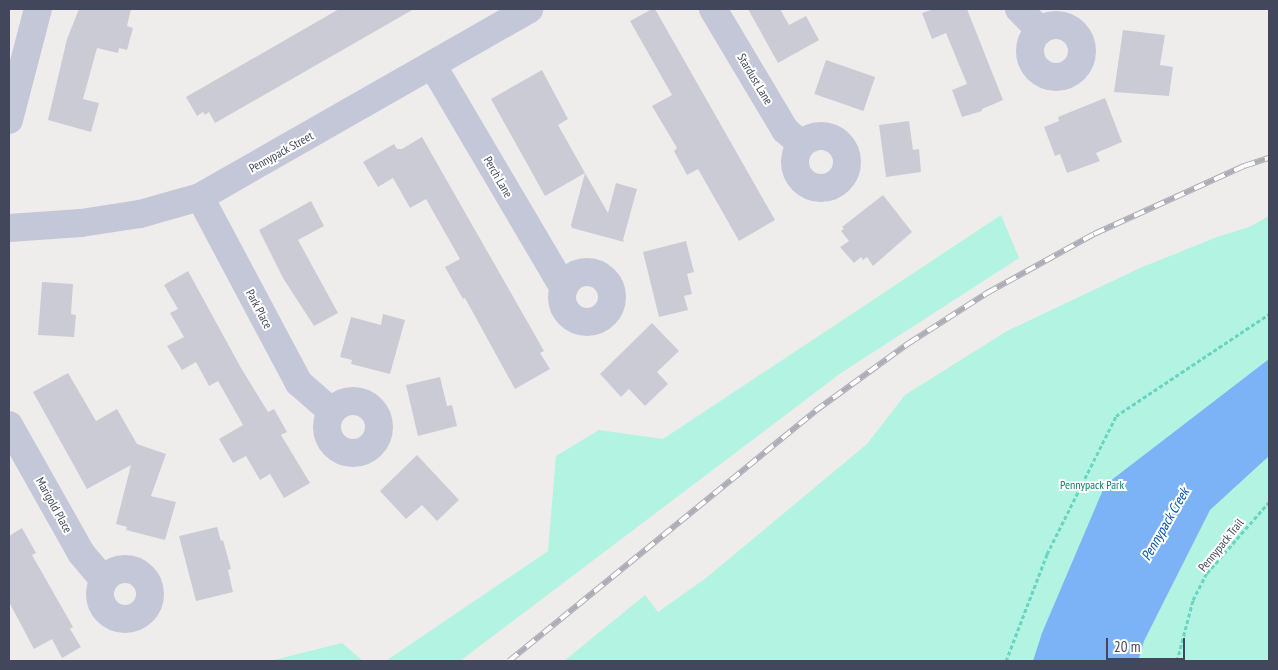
<!DOCTYPE html>
<style>
body{margin:0}
#map{position:relative;width:1278px;height:670px;overflow:hidden;background:#efedeb;font-family:"PT Sans Narrow",sans-serif}
div>[style]{position:absolute}
[style*='--x']{left:calc(var(--x)*1px);top:calc(var(--y)*1px);width:calc(var(--w)*1px);rotate:calc(var(--a)*1deg)}
.green>*{inset:0;background:#b3f3e1}
.water>*{inset:0;background:#7bb3f6}
.building>*{inset:0;background:#cbcbd5;transform-origin:0 0}
.path>*{height:3px;margin-top:-1.5px;transform-origin:0;background:repeating-linear-gradient(90deg,#68d5c3 0 4px,transparent 0 6.5px)}
.minor>*{height:28px;margin:-14px;padding:0 14px;transform-origin:14px;border-radius:14px;background:#c3c7d8}
.minor>.ring{margin:-14px;padding:0;box-sizing:content-box;background:none;border:28px solid #c3c7d8;border-radius:50%}
.rail>*{height:5.5px;margin-top:-2.75px;transform-origin:0;background:repeating-linear-gradient(90deg,#fff 0 11px,#adadb7 0 22px);box-sizing:border-box;border-block:1px solid #adadb7}
span{translate:-50% -50%;white-space:nowrap;text-align:center;line-height:1.15;-webkit-text-stroke:4px #fff;paint-order:stroke}
.street-label{font-size:12px;color:#42475b}
.park-label{font-size:12px;color:#0c836f}
.water-label{font-size:14px;color:#0051b0;font-style:italic}
.frame{position:absolute;inset:0;border:10px solid #42475b;pointer-events:none}
.scale{position:absolute;left:1106px;top:638px;width:79px;height:22px;box-sizing:border-box;border:2px solid #42475b;border-top:0;padding-left:6px;font-size:15px;line-height:18px;white-space:nowrap;color:#42475b;-webkit-text-stroke:4px #fff;paint-order:stroke}
</style>
<div id="map">
<div class="green">
<i style="clip-path:polygon(1001px 215px,1019px 258px,841px 373px,460px 661px,386px 661px,548px 551px,556px 456px,599px 430px,663px 439px)"></i>
<i style="clip-path:polygon(1269px 216px,1269px 661px,564px 661px,645px 595px,658px 612px,706px 578px,867px 444px,905px 395px,1007px 331px,1140px 268px,1217px 237px,1249px 227px)"></i>
<i style="clip-path:polygon(342px 643px,363px 661px,270px 661px)"></i>
</div>
<div class="water">
<i style="clip-path:polygon(1269px 359px,1269px 456px,1210px 510px,1144px 641px,1138px 661px,1033px 661px,1042px 633px,1105px 485px)"></i>
</div>
<div class="building">
<i style="clip-path:polygon(79px 9px,131px 9px,127px 26px,133px 28px,127px 50px,119px 48px,118px 53px,97px 48px,83px 99px,99px 103px,91px 132px,48px 120px,67px 39px)"></i>
<i style="clip-path:polygon(339px 9px,414px 9px,215px 123px,209px 112px,205px 115px,203px 112px,197px 116px,186px 97px)"></i>
<i style="clip-path:polygon(652px 9px,655px 9px,775px 220px,739px 241px,698px 169px,687px 175px,674px 151px,677px 148px,652px 106px,672px 95px,630px 21px)"></i>
<i style="clip-path:polygon(748px 9px,780px 9px,789px 25px,806px 16px,819px 40px,778px 63px)"></i>
<i style="clip-path:polygon(934px 9px,967px 9px,1003px 100px,982px 109px,982px 111px,962px 117px,952px 90px,967px 84px,946px 33px,932px 39px,922px 13px)"></i>
<i style="clip-path:polygon(1123px 30px,1165px 35px,1160px 65px,1173px 67px,1169px 96px,1114px 92px)"></i>
<i style="left:826px;top:60px;width:52px;height:36px;rotate:19deg"></i>
<i style="clip-path:polygon(542px 70px,568px 119px,558px 125px,585px 173px,545px 196px,491px 99px)"></i>
<i style="clip-path:polygon(1105px 98px,1122px 142px,1096px 153px,1100px 161px,1067px 173px,1060px 154px,1055px 156px,1044px 127px,1059px 121px,1058px 117px)"></i>
<i style="clip-path:polygon(909px 121px,913px 150px,919px 149px,921px 172px,886px 177px,879px 125px)"></i>
<i style="clip-path:polygon(422px 137px,544px 351px,540px 353px,550px 369px,515px 389px,465px 298px,463px 299px,445px 267px,460px 259px,426px 199px,410px 208px,393px 178px,378px 187px,363px 162px,394px 144px,397px 149px,402px 149px)"></i>
<i style="clip-path:polygon(585px 173px,608px 213px,616px 183px,637px 189px,623px 240px,624px 242px,572px 228px,571px 225px)"></i>
<i style="clip-path:polygon(883px 195px,912px 232px,873px 266px,867px 257px,863px 260px,861px 257px,854px 263px,840px 247px,849px 241px,841px 231px,844px 229px,842px 227px)"></i>
<i style="clip-path:polygon(311px 201px,324px 226px,298px 240px,338px 313px,314px 326px,283px 278px,259px 230px)"></i>
<i style="clip-path:polygon(686px 241px,694px 272px,687px 274px,692px 294px,684px 296px,688px 310px,659px 317px,643px 252px)"></i>
<i style="clip-path:polygon(188px 271px,241px 368px,268px 412px,274px 409px,287px 432px,281px 435px,310px 483px,284px 498px,270px 474px,260px 480px,246px 456px,233px 463px,219px 439px,243px 425px,218px 381px,209px 386px,196px 362px,182px 370px,167px 346px,184px 337px,170px 313px,178px 309px,164px 285px)"></i>
<i style="clip-path:polygon(42px 282px,73px 284px,71px 314px,76px 315px,74px 337px,38px 335px)"></i>
<i style="clip-path:polygon(383px 314px,405px 320px,390px 374px,351px 364px,352px 360px,340px 357px,351px 317px,381px 325px)"></i>
<i style="clip-path:polygon(652px 323px,679px 351px,657px 372px,668px 384px,645px 406px,629px 389px,621px 397px,600px 374px)"></i>
<i style="clip-path:polygon(68px 373px,96px 421px,117px 409px,137px 444px,166px 454px,151px 496px,176px 502px,165px 540px,126px 530px,127px 527px,116px 524px,131px 465px,87px 489px,33px 392px)"></i>
<i style="clip-path:polygon(440px 377px,447px 406px,452px 405px,457px 426px,418px 436px,406px 385px)"></i>
<i style="clip-path:polygon(417px 455px,459px 500px,437px 521px,422px 505px,406px 519px,380px 491px)"></i>
<i style="clip-path:polygon(217px 527px,221px 541px,223px 540px,231px 569px,228px 570px,233px 592px,196px 601px,179px 536px)"></i>
<i style="clip-path:polygon(22px 528px,36px 553px,32px 555px,73px 627px,70px 629px,81px 647px,62px 658px,52px 639px,34px 649px,9px 602px,9px 536px)"></i>
</div>
<div class="path">
<i style="--x:1006;--y:661;--w:115;--a:-69"></i>
<i style="--x:1047;--y:554;--w:154;--a:-63.4"></i>
<i style="--x:1116;--y:416;--w:184;--a:-33.7"></i>
<i style="--x:1177;--y:661;--w:63;--a:-75.3"></i>
<i style="--x:1193;--y:600;--w:30;--a:-63"></i>
<i style="--x:1207;--y:573;--w:94;--a:-48.9"></i>
</div>
<div class="minor">
<i style="--x:713;--y:9;--w:141;--a:59.2"></i>
<i style="--x:785;--y:130;--w:21;--a:41"></i>
<i style="--x:1019;--y:9;--w:30;--a:46"></i>
<i class="ring" style="left:1030px;top:25px;width:24px;height:24px"></i>
<i style="--x:433;--y:66;--w:258;--a:59.5"></i>
<i style="--x:9;--y:120;--w:115;--a:-75.4"></i>
<i class="ring" style="left:795px;top:136px;width:24px;height:24px"></i>
<i style="--x:200;--y:197;--w:211;--a:62"></i>
<i style="--x:299;--y:383;--w:43;--a:41.2"></i>
<i style="--x:9;--y:228;--w:72;--a:-4"></i>
<i style="--x:81;--y:223;--w:60;--a:-8.7"></i>
<i style="--x:140;--y:214;--w:62;--a:-15.8"></i>
<i style="--x:200;--y:197;--w:379;--a:-29.7"></i>
<i class="ring" style="left:562px;top:272px;width:22px;height:22px"></i>
<i class="ring" style="left:327px;top:401px;width:24px;height:24px"></i>
<i style="--x:9;--y:425;--w:147;--a:60.6"></i>
<i style="--x:81;--y:553;--w:35;--a:50"></i>
<i class="ring" style="left:100px;top:569px;width:22px;height:22px"></i>
</div>
<div class="rail">
<i style="--x:509;--y:661;--w:395;--a:-39.2"></i>
<i style="--x:815;--y:411;--w:116;--a:-35.9"></i>
<i style="--x:909;--y:343;--w:93;--a:-32.7"></i>
<i style="--x:987;--y:293;--w:122;--a:-28.9"></i>
<i style="--x:1094;--y:234;--w:165;--a:-24.4"></i>
<i style="--x:1244;--y:166;--w:26;--a:-18"></i>
</div>
<div class="street-label">
<span style="left:755px;top:79px;rotate:59deg">Stardust Lane</span>
<span style="left:281px;top:152px;rotate:-29deg">Pennypack Street</span>
<span style="left:498px;top:177px;rotate:60deg">Perch Lane</span>
<span style="left:259px;top:309px;rotate:62deg">Park Place</span>
<span style="left:54px;top:505px;rotate:61deg">Marigold Place</span>
<span style="left:1221px;top:545px;rotate:-51deg">Pennypack Trail</span>
</div>
<div class="park-label">
<span style="left:1092px;top:485px">Pennypack Park</span>
</div>
<div class="water-label">
<span style="left:1165px;top:524px;rotate:-60deg">Pennypack Creek</span>
</div>
<div class="frame"></div>
<div class="scale">20 m</div>
</div>
